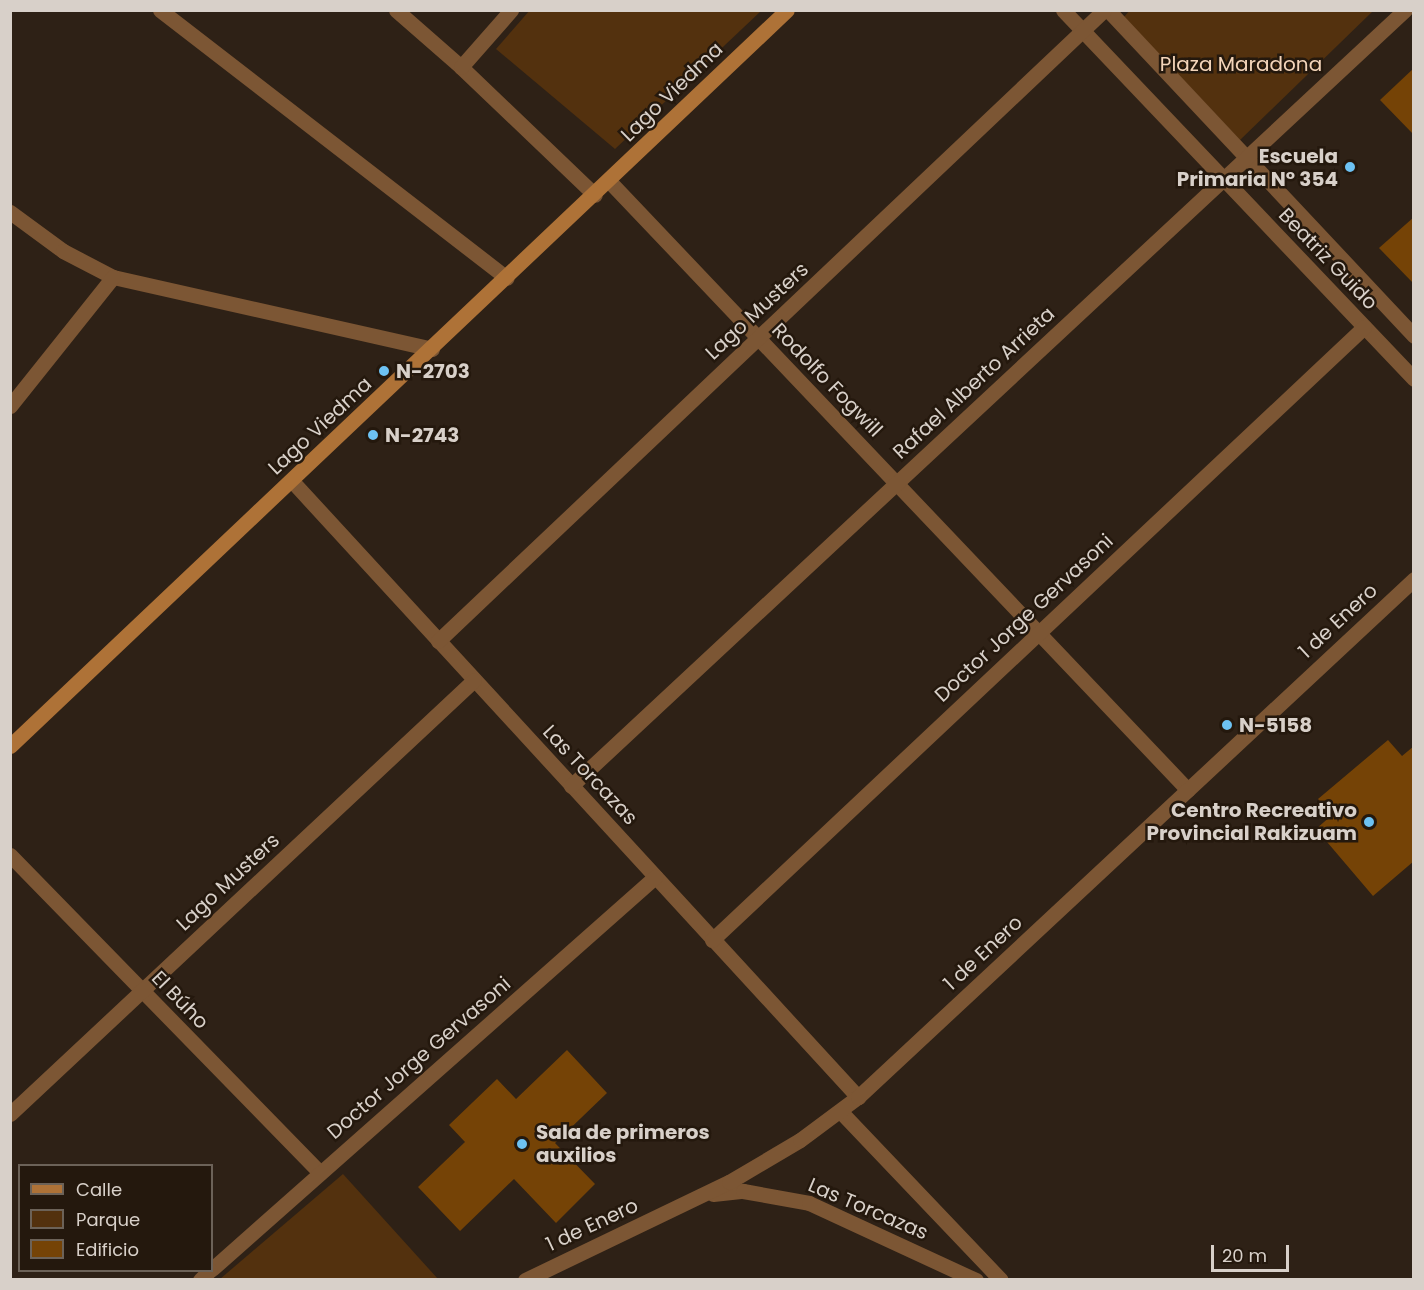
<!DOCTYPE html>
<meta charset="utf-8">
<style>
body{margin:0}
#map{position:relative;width:1424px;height:1290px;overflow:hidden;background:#2e2116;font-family:Poppins,sans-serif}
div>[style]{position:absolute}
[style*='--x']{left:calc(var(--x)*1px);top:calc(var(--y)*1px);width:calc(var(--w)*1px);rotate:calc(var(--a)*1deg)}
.green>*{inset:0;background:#53310e}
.building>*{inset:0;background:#754306}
.street>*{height:15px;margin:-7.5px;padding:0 7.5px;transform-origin:7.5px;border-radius:7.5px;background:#7c5634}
.secondary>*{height:15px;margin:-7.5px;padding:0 7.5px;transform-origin:7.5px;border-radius:7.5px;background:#ae7237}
.dots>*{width:16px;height:16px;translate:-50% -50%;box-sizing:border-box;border:3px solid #24180d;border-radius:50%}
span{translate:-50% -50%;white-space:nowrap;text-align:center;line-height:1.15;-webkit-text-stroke:5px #24180d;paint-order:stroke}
.park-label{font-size:20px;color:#f3d4b9}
.street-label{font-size:20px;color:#d8d0c9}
.poi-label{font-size:20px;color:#d8d0c9;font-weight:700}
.right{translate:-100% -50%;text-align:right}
.left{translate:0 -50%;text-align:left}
.frame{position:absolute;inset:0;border:12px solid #d8d0c9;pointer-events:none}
.legend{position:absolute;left:18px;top:1164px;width:195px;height:108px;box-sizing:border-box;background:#24180d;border:2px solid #6c6258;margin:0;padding:8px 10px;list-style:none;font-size:18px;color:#d8d0c9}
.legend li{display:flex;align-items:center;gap:12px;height:30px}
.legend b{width:30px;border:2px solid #6c6258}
.scale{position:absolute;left:1211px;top:1245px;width:78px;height:27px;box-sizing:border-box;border:3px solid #d8d0c9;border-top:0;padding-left:8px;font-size:18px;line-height:21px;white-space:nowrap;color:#d8d0c9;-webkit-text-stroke:4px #24180d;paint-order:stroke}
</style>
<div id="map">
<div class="green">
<i style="clip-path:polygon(530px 10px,761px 10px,761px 11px,615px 149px,496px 49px)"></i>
<i style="clip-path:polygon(1130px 10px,1373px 11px,1240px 140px,1124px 17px)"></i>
<i style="clip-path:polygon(343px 1174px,438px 1279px,220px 1279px)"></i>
</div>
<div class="building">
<i style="clip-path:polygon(1414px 68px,1414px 135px,1380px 100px)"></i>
<i style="clip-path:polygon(1414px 217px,1414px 284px,1379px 248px)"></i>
<i style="clip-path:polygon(1388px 740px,1402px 756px,1414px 746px,1414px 861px,1373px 896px,1316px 829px,1332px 815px,1318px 799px)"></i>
<i style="clip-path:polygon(567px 1050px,607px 1093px,555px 1143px,595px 1184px,556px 1223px,514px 1179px,460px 1231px,418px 1187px,465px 1142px,449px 1125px,497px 1079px,516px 1099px)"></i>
</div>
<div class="street">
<i style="--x:160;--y:10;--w:438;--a:37.7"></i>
<i style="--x:396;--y:10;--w:86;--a:41.2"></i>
<i style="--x:461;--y:67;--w:185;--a:43.7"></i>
<i style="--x:1063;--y:10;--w:509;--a:46.43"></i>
<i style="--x:1108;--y:10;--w:447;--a:46.8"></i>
<i style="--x:461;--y:67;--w:76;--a:-48.7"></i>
<i style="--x:609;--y:181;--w:840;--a:46.45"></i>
<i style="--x:10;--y:212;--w:66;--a:36.3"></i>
<i style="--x:63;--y:251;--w:56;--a:27.5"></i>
<i style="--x:113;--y:277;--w:327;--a:12.7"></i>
<i style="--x:10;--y:406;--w:165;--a:-51.4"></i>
<i style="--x:292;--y:481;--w:837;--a:47.42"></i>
<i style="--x:438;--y:641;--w:917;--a:-43.45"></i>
<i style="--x:571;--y:786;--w:1139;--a:-42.94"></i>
<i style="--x:10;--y:855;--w:444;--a:45.7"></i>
<i style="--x:712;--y:940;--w:895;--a:-43.23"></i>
<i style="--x:840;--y:1111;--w:233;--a:46.4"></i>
<i style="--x:10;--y:1114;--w:635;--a:-43.09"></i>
<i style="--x:713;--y:1194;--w:30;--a:-6"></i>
<i style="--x:743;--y:1191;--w:67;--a:10.3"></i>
<i style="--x:809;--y:1203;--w:184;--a:24.8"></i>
<i style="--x:212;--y:1269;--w:592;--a:-41.5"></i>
<i style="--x:200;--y:1280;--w:14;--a:-45"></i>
<i style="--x:525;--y:1280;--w:226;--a:-25.7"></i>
<i style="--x:729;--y:1182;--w:82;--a:-30.6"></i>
<i style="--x:800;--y:1140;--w:72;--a:-36.6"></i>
<i style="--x:858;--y:1097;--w:760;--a:-42.97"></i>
</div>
<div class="secondary">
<i style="--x:10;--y:746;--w:1070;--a:-43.45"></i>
</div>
<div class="dots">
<i style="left:1350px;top:167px;background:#6dc2f3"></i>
<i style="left:384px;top:371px;background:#6dc2f3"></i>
<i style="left:373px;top:435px;background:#6dc2f3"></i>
<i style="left:1227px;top:725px;background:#6dc2f3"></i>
<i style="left:1369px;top:822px;background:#6dc2f3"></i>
<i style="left:522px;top:1144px;background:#6dc2f3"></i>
</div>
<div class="park-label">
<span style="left:1241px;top:64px">Plaza Maradona</span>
</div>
<div class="street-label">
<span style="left:672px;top:92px;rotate:-44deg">Lago Viedma</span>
<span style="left:1328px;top:259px;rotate:46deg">Beatriz Guido</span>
<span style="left:757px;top:311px;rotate:-43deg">Lago Musters</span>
<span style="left:827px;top:380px;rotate:46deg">Rodolfo Fogwill</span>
<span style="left:974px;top:383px;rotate:-43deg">Rafael Alberto Arrieta</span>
<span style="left:320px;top:426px;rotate:-43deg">Lago Viedma</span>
<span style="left:1024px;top:618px;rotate:-43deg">Doctor Jorge Gervasoni</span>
<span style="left:1338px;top:621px;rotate:-43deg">1 de Enero</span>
<span style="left:590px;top:775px;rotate:47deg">Las Torcazas</span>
<span style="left:228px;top:882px;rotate:-43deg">Lago Musters</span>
<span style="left:983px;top:953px;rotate:-43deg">1 de Enero</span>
<span style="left:180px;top:1000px;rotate:46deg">El Búho</span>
<span style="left:419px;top:1058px;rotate:-41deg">Doctor Jorge Gervasoni</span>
<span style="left:868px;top:1209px;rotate:23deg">Las Torcazas</span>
<span style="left:592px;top:1225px;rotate:-25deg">1 de Enero</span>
</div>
<div class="poi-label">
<span class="right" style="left:1338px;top:168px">Escuela<br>Primaria N° 354</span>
<span class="left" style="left:396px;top:371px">N-2703</span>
<span class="left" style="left:385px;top:435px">N-2743</span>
<span class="left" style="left:1239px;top:725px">N-5158</span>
<span class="right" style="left:1357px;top:822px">Centro Recreativo<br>Provincial Rakizuam</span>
<span class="left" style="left:536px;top:1144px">Sala de primeros<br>auxilios</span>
</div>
<div class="frame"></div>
<ul class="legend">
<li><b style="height:8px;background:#ae7237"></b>Calle</li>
<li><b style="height:16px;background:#53310e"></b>Parque</li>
<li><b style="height:16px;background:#754306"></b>Edificio</li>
</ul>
<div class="scale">20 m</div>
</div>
